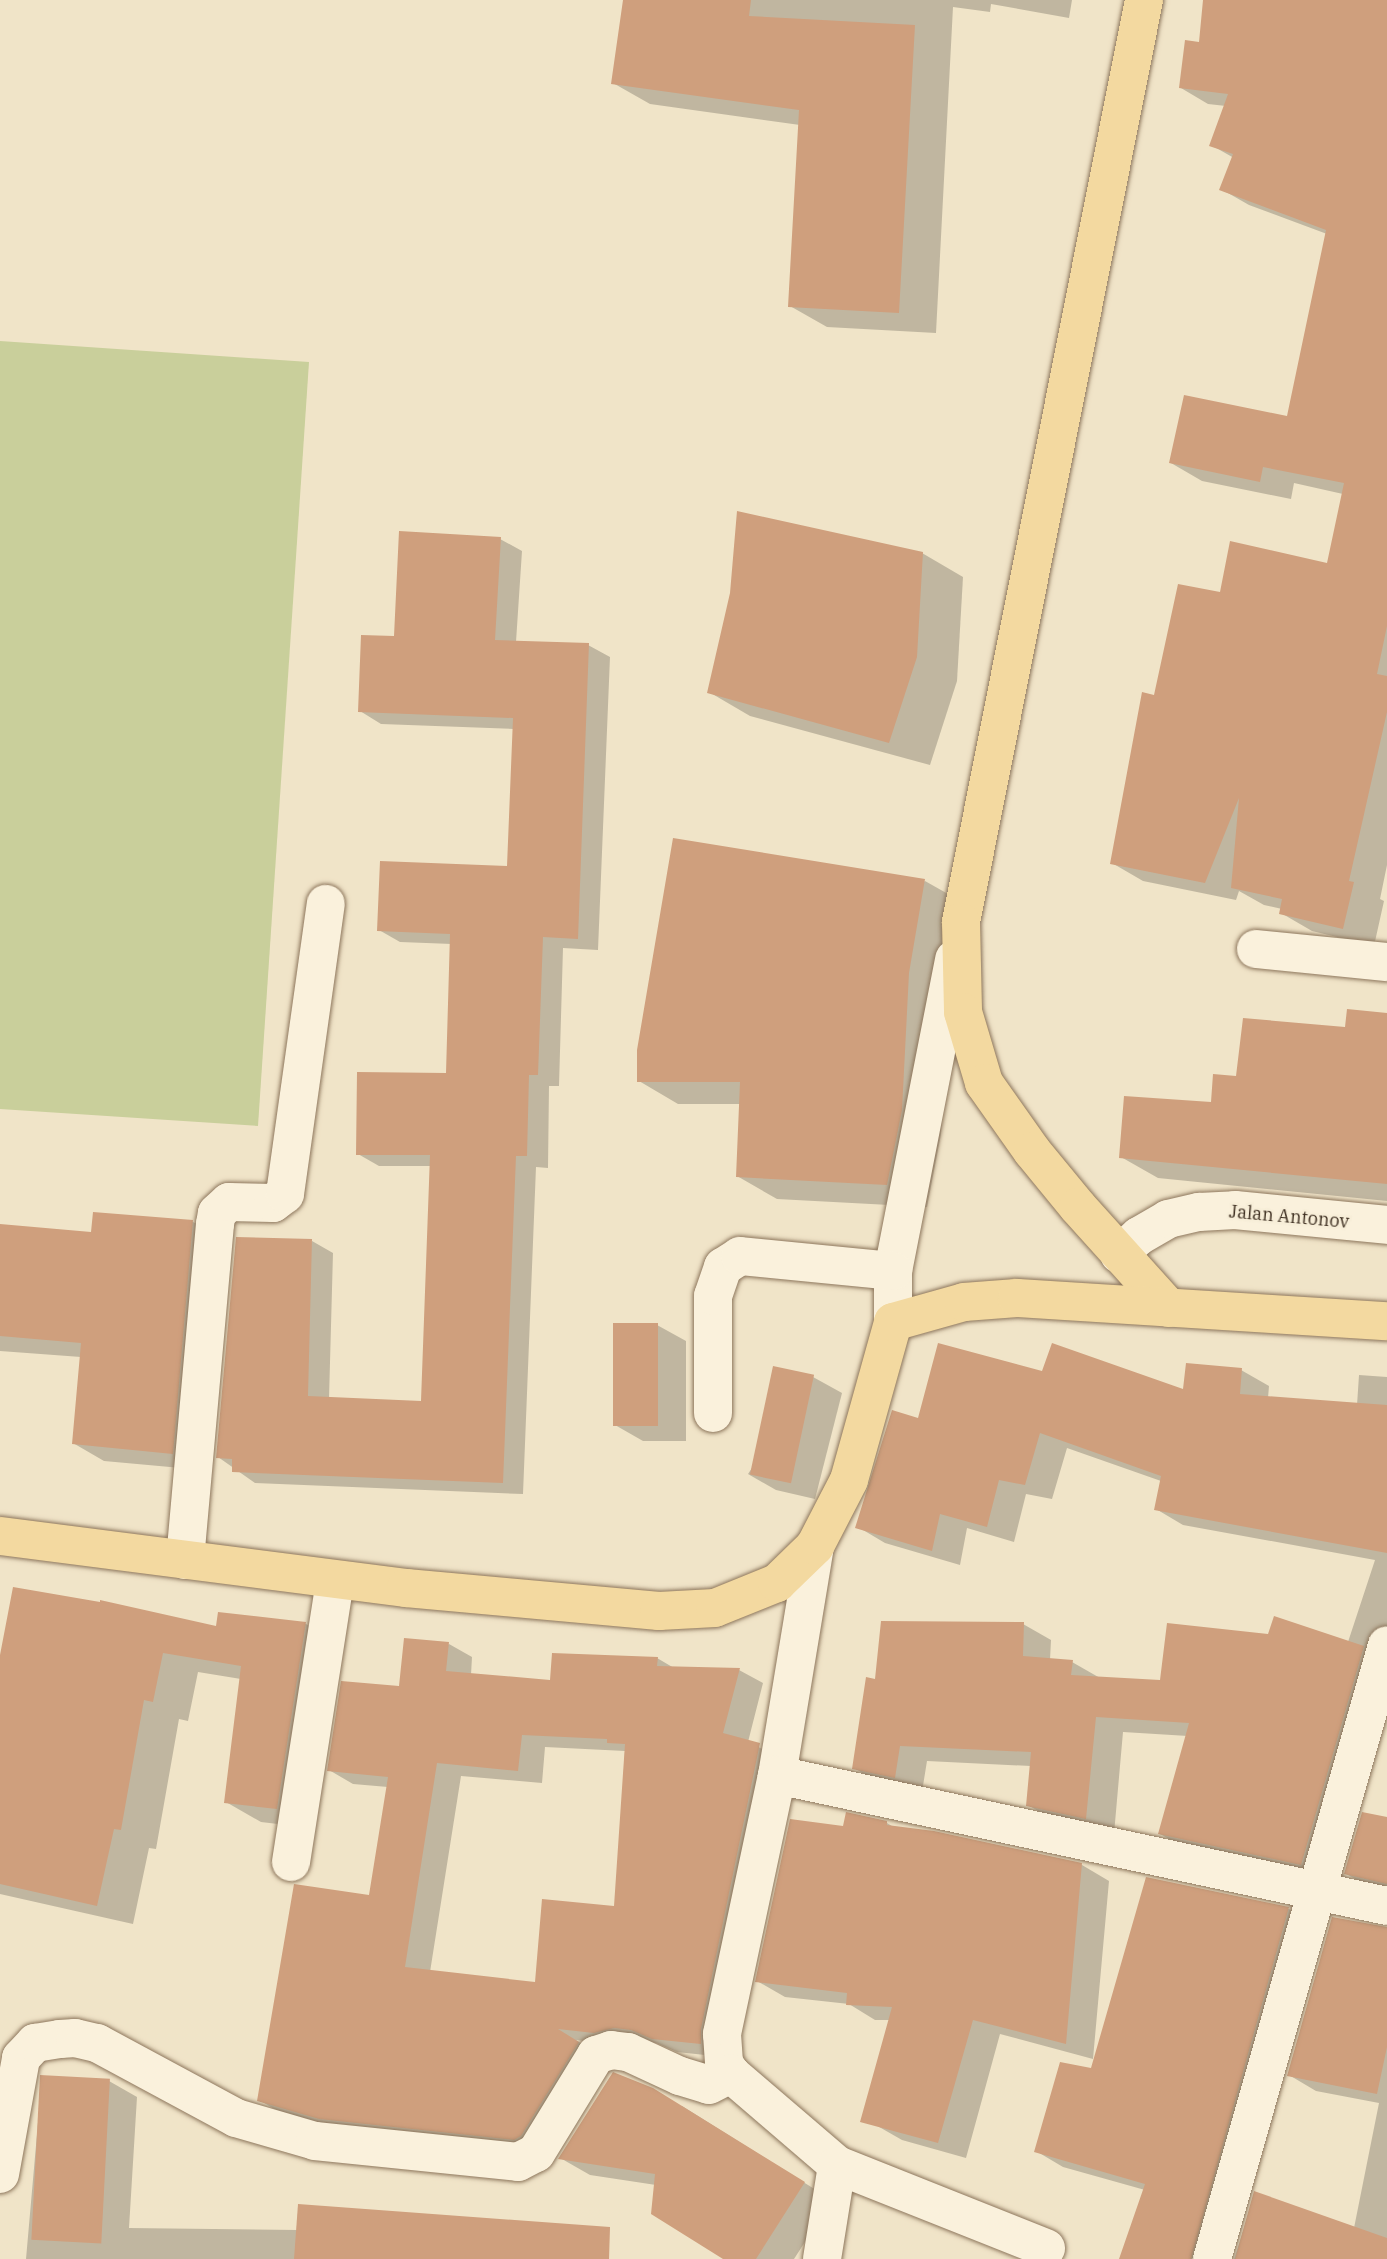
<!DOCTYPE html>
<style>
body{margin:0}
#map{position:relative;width:1387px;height:2259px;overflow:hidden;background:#f0e4c8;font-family:"IBM Plex Serif",serif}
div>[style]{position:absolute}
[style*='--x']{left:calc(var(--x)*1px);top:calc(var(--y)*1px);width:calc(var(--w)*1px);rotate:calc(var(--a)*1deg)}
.green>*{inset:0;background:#c9cf9b}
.shadow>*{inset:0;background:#0003}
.building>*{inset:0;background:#cf9f7d;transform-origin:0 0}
.roads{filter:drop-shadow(0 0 2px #8d765c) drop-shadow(0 0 2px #8d765c)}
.minor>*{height:38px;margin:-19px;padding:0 19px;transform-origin:19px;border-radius:19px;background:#faf1dc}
.major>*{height:38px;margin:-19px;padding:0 19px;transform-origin:19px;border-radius:19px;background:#f3d9a0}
span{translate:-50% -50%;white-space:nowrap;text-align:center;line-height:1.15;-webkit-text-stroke:5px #f7eed8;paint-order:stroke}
.street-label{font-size:18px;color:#3d2e20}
</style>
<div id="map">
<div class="green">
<i style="clip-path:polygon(0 341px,309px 362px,258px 1126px,0 1109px)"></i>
</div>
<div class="shadow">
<i style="clip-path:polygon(625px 0,1072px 0,1069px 18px,991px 4px,990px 12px,953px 7px,936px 333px,827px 327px,790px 306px,800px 125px,650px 104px,613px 83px)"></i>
<i style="clip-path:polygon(1205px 0,1387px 0,1387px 865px,1380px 899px,1384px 901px,1374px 946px,1312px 931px,1281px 913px,1282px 909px,1264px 905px,1239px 891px,1236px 900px,1143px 881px,1112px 863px,1155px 697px,1222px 594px,1329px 565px,1343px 494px,1294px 483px,1291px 499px,1202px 481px,1171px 463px,1289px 418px,1327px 234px,1249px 205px,1221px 189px,1234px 158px,1211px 145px,1226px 106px,1208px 104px,1181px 88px,1200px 44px)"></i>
<i style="clip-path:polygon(500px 539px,522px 551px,516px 642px,588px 645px,610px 657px,598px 950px,563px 948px,559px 1086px,549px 1086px,548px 1168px,536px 1167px,523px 1494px,255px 1483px,218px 1457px,312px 1241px,333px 1253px,329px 1399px,423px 1403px,432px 1166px,379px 1166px,358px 1154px,448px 1074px,452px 944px,400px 942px,379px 930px,509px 868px,514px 729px,381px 724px,360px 711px,395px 638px)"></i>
<i style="clip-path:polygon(922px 553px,963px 577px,957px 681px,930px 765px,750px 716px,709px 692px)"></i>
<i style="clip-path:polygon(925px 881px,964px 903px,948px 996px,941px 1134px,927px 1207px,777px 1199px,737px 1176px,741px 1104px,678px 1104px,639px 1081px)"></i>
<i style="clip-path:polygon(1387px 1014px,1387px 1201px,1158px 1178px,1121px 1157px,1212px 1104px,1238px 1078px)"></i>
<i style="clip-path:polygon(95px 1214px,193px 1222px,224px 1240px,203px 1470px,104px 1461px,73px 1443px,81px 1357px,0 1351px,0 1225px,93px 1234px)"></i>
<i style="clip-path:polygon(657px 1325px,686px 1341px,686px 1441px,643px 1441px,615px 1425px)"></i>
<i style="clip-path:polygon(1241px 1370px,1269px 1386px,1268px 1398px,1357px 1405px,1359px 1375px,1387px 1377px,1387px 1676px,1329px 1880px,1187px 1849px,1160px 1834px,1188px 1736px,1123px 1732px,1114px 1834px,1055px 1821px,1028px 1805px,1031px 1766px,927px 1761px,922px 1792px,881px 1784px,854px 1768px,876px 1681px,1023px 1624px,1051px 1640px,1050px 1660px,1072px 1662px,1100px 1678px,1162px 1682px,1348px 1642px,1375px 1560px,1183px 1525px,1156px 1509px,1161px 1481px,1067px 1448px,1052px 1499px,1026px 1494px,1014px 1542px,967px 1528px,960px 1565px,885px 1543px,858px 1527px,919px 1420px,1043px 1373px,1185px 1392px)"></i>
<i style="clip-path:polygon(813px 1377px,842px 1393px,815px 1499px,776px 1490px,748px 1474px)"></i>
<i style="clip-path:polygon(220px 1614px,306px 1624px,341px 1644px,312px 1828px,261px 1822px,226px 1802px,241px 1679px,198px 1672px,188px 1721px,179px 1719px,156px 1849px,149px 1848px,133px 1924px,0 1894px,0 1664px,217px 1628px)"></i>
<i style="clip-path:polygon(evenodd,449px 1644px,472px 1657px,471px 1675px,552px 1682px,657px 1658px,674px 1668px,739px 1670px,763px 1683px,748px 1742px,783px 1759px,724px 2057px,677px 2052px,656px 2043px,638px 2041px,619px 2045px,576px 2040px,602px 2057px,538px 2152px,344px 2132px,283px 2114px,259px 2100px,371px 1897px,388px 1787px,353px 1784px,329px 1770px,401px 1688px,449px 1644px,545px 1747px,625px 1751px,616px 1908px,536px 1984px,430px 1972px,461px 1776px,542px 1783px,545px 1747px)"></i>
<i style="clip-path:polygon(1387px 1819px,1387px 1893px,1374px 1889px,1346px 1874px)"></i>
<i style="clip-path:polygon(887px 1823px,895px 1828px,1082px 1865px,1109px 1881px,1093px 2059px,1000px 2034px,966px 2158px,902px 2140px,874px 2124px,896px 2020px,875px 2020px,849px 2004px,785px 1997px,757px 1981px,845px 1828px)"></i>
<i style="clip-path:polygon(1147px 1879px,1289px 1909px,1316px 1925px,1221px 2259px,1125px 2259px,1145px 2190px,1063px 2167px,1036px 2151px,1092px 2070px)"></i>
<i style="clip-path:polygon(1387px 1928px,1387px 2259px,1234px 2259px,1255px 2194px,1354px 2228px,1379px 2103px,1316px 2091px,1289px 2075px)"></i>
<i style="clip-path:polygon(42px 2077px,109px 2081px,137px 2097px,129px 2228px,298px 2230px,582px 2259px,26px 2259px)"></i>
<i style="clip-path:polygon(682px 2106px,832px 2200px,794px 2259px,727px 2259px,656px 2185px,590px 2175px,562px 2159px)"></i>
</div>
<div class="building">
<i style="clip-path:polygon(623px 0,751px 0,749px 16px,915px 25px,899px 313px,788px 307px,799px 110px,611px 84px)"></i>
<i style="clip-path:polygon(1203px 0,1387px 0,1387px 626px,1377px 674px,1387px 676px,1387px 712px,1349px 881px,1354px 882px,1343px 929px,1279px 914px,1282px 899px,1231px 888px,1239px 798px,1205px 883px,1110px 864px,1142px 692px,1154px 695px,1178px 584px,1220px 592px,1230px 541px,1327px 563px,1344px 483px,1263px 467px,1260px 482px,1169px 463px,1184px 395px,1287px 416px,1326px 230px,1219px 190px,1233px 154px,1209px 146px,1228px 94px,1179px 88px,1185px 40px,1199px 42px)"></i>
<i style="clip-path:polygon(737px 511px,923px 552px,917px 657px,889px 743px,707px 693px,730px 593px)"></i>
<i style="clip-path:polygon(399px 531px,501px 537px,495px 640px,589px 643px,578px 939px,543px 937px,538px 1075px,529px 1075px,527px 1156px,516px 1156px,503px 1483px,232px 1472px,232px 1459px,216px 1458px,236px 1237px,312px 1239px,308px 1396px,421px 1401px,430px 1155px,356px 1155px,357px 1072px,446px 1073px,450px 934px,377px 931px,380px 861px,507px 866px,513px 718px,358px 712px,361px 635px,394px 636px)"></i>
<i style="clip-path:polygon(673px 838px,925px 879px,909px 973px,902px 1110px,887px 1185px,736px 1177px,740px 1082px,637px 1082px,637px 1050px)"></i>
<i style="clip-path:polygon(1347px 1009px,1387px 1013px,1387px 1184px,1119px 1158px,1124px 1096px,1211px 1102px,1213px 1074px,1236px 1076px,1243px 1018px,1345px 1027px)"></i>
<i style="clip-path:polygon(93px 1212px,193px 1220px,173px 1454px,72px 1444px,81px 1343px,0 1336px,0 1224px,91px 1232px)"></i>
<i style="left:613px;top:1323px;width:45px;height:103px"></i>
<i style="clip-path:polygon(938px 1343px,1042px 1371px,1052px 1343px,1183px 1389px,1186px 1363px,1242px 1368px,1240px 1394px,1387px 1405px,1387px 1553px,1154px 1510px,1161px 1476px,1040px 1433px,1025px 1485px,999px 1480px,987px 1527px,940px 1514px,932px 1551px,855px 1528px,892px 1410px,918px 1418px)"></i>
<i style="left:773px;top:1366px;width:42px;height:111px;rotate:12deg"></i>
<i style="clip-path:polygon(13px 1587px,100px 1602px,100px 1600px,216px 1626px,218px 1612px,306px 1622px,277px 1809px,224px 1803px,241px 1666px,163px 1653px,153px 1702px,144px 1700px,121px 1830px,114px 1829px,97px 1906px,0 1884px,0 1655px)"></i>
<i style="clip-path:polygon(1274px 1616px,1364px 1646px,1301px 1865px,1158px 1834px,1189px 1723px,1096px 1717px,1086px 1819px,1026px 1806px,1031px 1752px,900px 1746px,895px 1778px,852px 1769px,866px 1677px,875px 1679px,881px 1621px,1024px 1622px,1023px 1656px,1073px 1660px,1071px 1675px,1160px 1680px,1167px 1623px,1268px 1634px)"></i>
<i style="clip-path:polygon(evenodd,404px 1638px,449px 1642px,446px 1671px,550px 1680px,552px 1653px,658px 1657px,657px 1666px,740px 1668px,723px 1733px,760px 1743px,701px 2029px,701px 2044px,652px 2039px,631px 2030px,614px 2028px,594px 2033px,558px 2029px,579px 2042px,521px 2136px,514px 2140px,319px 2119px,257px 2101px,294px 1884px,369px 1895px,388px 1777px,327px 1771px,341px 1681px,399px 1686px,404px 1638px,522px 1735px,607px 1739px,607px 1743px,625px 1744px,614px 1906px,542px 1899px,535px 1982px,405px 1967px,437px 1763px,518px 1771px,522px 1735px)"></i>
<i style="clip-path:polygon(846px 1812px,887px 1821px,887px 1825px,934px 1831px,1082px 1863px,1066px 2044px,973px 2020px,938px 2143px,860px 2122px,892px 2007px,846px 2005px,847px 1993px,755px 1982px,790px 1819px,843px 1826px)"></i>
<i style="clip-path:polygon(1362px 1812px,1387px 1817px,1387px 1884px,1344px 1874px)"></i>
<i style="clip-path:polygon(1146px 1877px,1289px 1907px,1191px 2259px,1119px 2259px,1145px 2184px,1034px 2152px,1060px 2062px,1091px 2068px)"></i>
<i style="clip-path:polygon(1332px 1917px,1387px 1927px,1387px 2047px,1377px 2094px,1287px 2076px)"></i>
<i style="clip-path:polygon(613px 2072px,653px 2088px,805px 2182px,756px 2259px,723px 2259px,651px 2214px,655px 2174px,558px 2159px)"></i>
<i style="left:40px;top:2075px;width:70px;height:165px;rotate:3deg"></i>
<i style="clip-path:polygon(1254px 2191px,1387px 2238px,1387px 2259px,1235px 2259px)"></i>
<i style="clip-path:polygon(298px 2204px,610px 2227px,609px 2259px,294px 2259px)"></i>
</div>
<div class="roads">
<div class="minor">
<i style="--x:1256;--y:949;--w:132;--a:5.7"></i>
<i style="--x:1119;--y:1254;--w:27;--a:-42"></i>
<i style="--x:1139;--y:1236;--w:34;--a:-30"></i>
<i style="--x:1168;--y:1219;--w:32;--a:-13"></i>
<i style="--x:1199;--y:1212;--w:36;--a:-3"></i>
<i style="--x:1235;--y:1210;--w:153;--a:5.6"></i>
<i style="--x:893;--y:1322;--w:51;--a:-90"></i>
<i style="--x:893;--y:1271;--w:318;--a:-78.9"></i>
<i style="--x:713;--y:1413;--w:117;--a:-90"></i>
<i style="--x:713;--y:1296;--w:31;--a:-71"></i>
<i style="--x:723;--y:1267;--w:20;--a:-33"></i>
<i style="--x:740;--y:1256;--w:154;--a:5.6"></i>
<i style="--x:815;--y:1546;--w:232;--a:99.4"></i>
<i style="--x:777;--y:1775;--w:265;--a:102"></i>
<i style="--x:722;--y:2034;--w:29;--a:86"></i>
<i style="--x:724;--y:2063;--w:13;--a:58"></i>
<i style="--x:731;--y:2074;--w:140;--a:40.6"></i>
<i style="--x:837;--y:2165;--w:225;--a:21.7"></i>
<i style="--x:185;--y:1560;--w:337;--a:-84.9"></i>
<i style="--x:215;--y:1224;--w:11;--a:-80"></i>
<i style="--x:217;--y:1213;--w:16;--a:-43"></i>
<i style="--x:229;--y:1202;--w:44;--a:1.3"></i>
<i style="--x:273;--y:1203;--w:15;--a:-37"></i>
<i style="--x:285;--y:1194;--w:293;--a:-82"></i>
<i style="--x:777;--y:1775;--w:624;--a:12.12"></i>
<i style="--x:291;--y:1862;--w:285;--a:-81.1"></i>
<i style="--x:0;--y:2174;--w:118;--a:-79.7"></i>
<i style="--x:21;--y:2058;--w:21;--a:-47"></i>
<i style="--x:35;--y:2043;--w:25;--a:-9"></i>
<i style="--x:60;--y:2039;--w:15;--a:-4"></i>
<i style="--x:75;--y:2038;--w:23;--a:13"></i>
<i style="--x:97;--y:2043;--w:158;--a:28.3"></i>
<i style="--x:236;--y:2118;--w:82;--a:16.2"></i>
<i style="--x:315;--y:2141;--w:204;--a:5.9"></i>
<i style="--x:518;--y:2162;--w:20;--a:-27"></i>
<i style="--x:536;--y:2153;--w:115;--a:-58.5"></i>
<i style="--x:596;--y:2055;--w:16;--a:-18"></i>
<i style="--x:611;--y:2050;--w:17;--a:7"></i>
<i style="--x:628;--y:2052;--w:57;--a:24.8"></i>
<i style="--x:680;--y:2076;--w:30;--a:17"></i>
<i style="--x:709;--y:2085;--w:25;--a:-27"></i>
<i style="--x:822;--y:2259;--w:95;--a:-80.9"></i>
<i style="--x:1212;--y:2259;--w:638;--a:-74.09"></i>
</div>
<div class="major">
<i style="--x:1144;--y:0;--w:940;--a:101.23"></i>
<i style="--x:961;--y:922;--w:90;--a:88.7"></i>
<i style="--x:963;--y:1012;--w:74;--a:73.5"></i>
<i style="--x:984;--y:1083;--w:83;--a:54.8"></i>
<i style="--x:1032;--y:1151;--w:72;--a:50.6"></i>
<i style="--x:1078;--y:1207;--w:136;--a:48"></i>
<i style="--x:0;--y:1536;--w:409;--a:7.3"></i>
<i style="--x:406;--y:1588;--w:254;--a:5.2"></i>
<i style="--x:659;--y:1611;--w:56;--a:-3.1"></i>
<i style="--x:715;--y:1608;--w:67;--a:-22"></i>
<i style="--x:777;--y:1583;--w:53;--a:-44.2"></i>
<i style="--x:815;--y:1546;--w:74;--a:-62.7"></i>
<i style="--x:849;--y:1480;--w:164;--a:-74.4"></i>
<i style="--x:893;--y:1322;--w:74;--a:-15.7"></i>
<i style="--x:964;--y:1302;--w:53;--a:-4.3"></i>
<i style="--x:1017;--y:1298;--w:371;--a:3.6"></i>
</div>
</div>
<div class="street-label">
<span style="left:1289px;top:1217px;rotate:5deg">Jalan Antonov</span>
</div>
</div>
